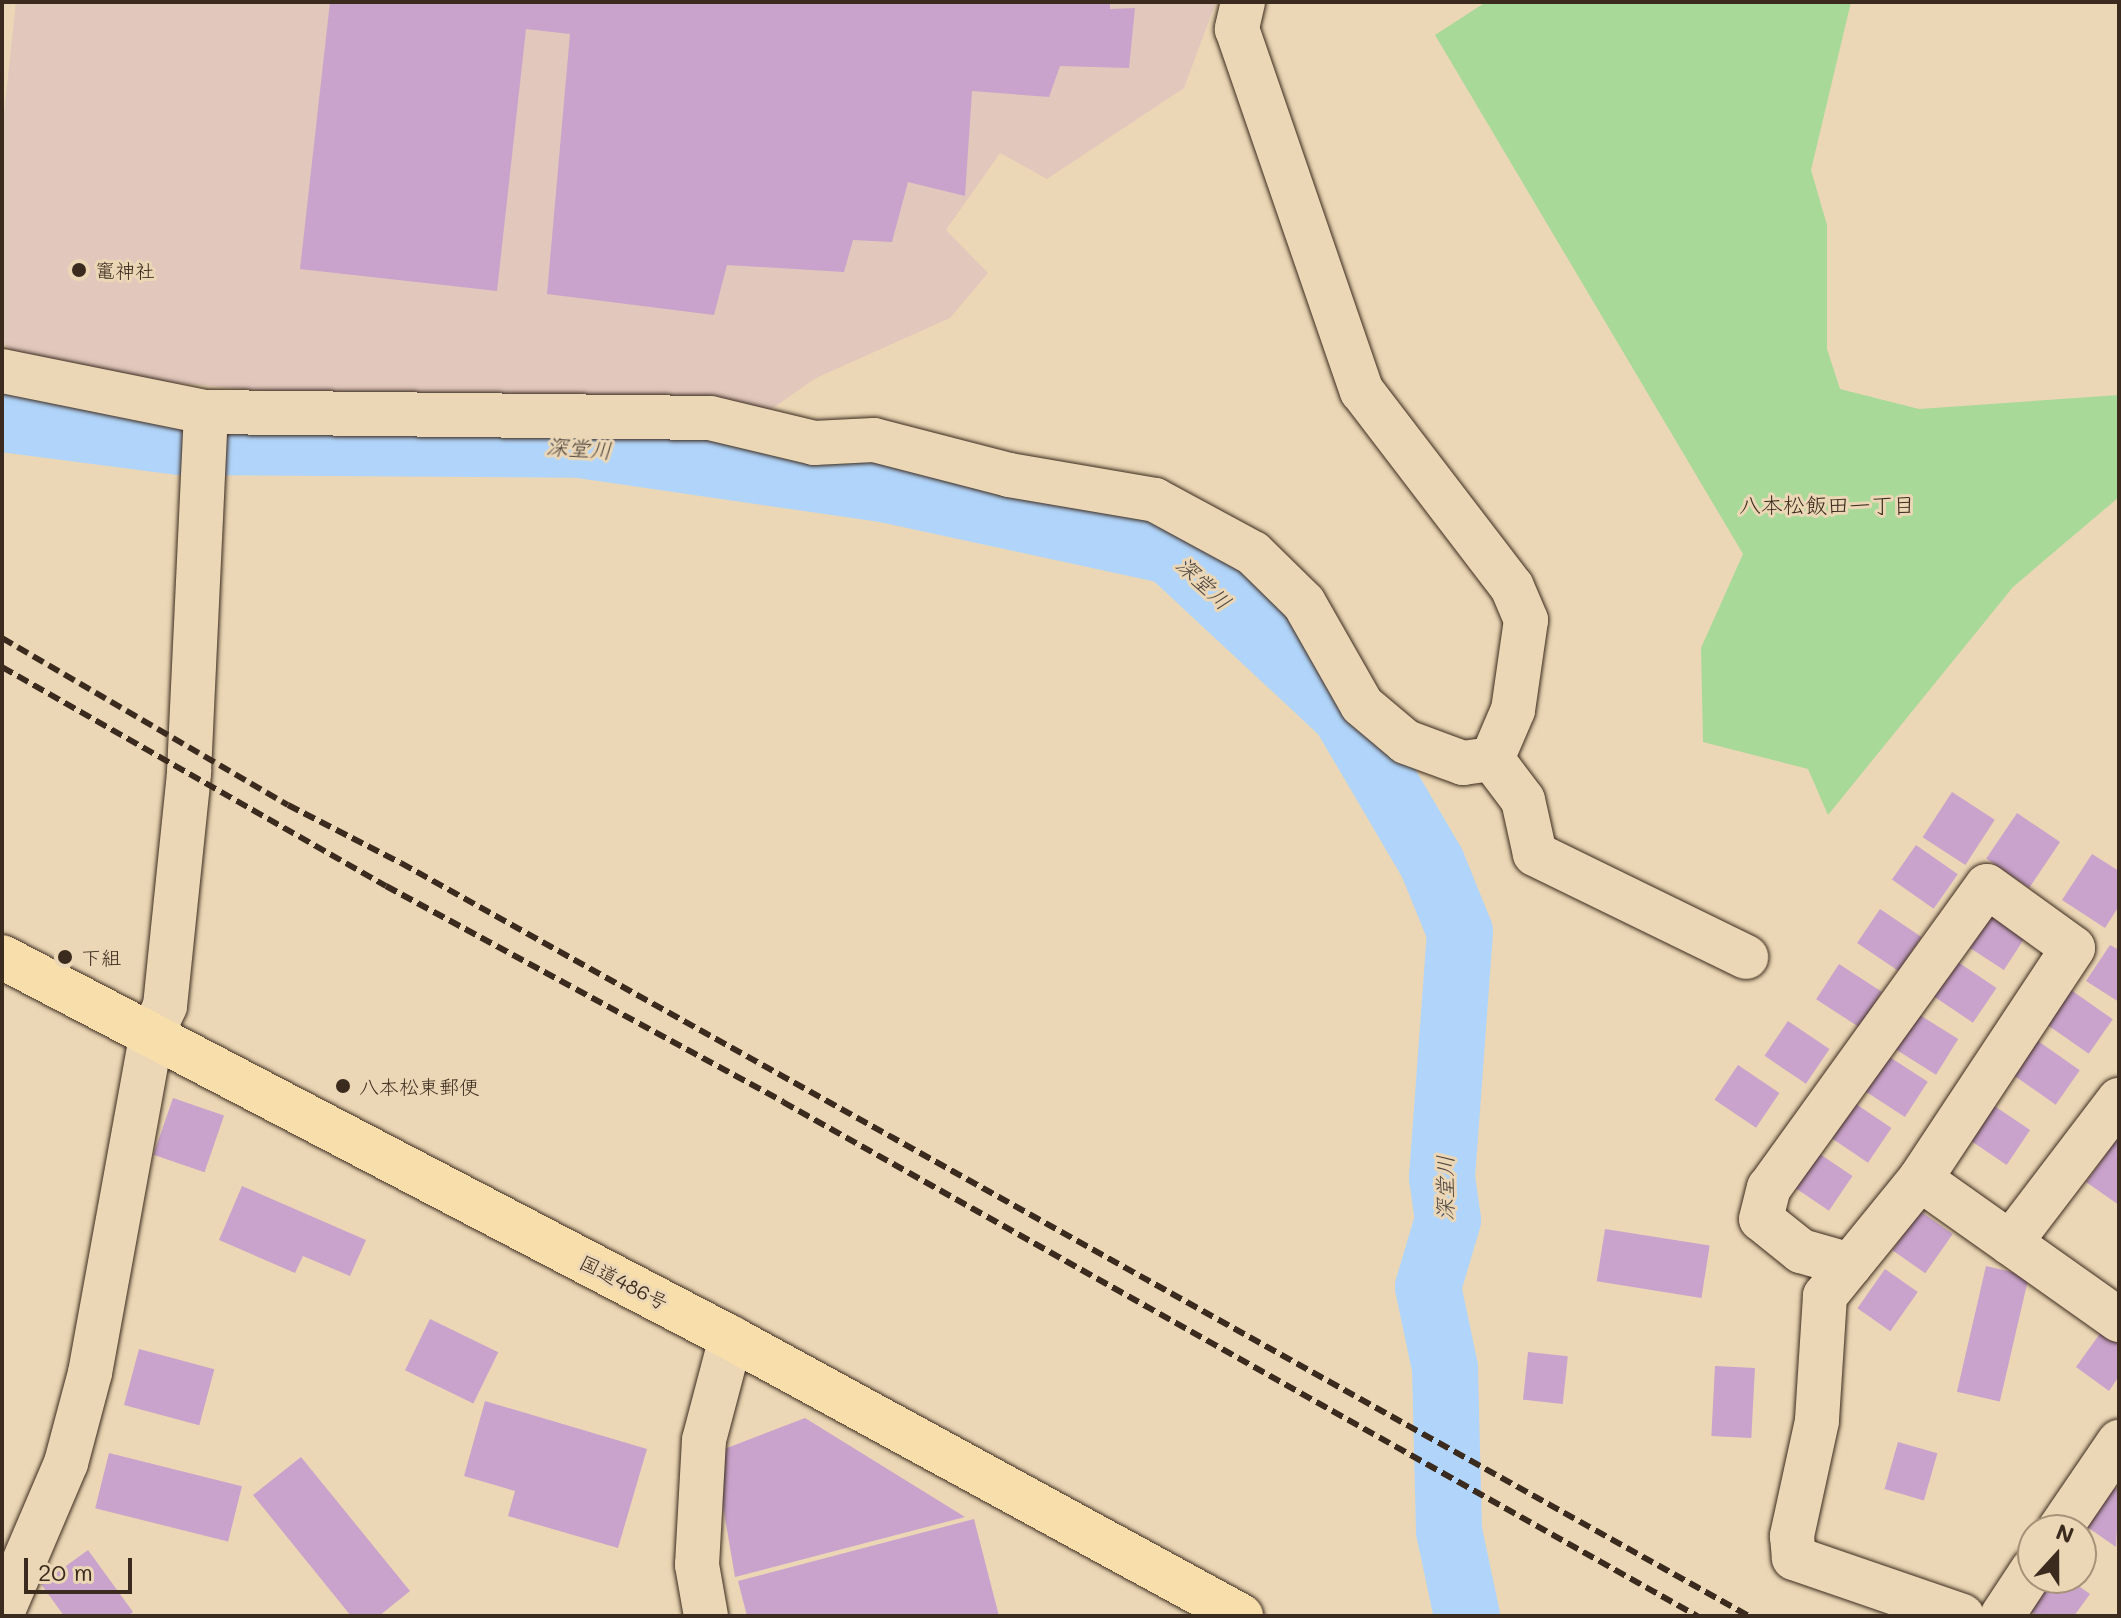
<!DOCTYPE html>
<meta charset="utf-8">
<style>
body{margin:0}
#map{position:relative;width:2121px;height:1618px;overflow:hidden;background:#ebd7b5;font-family:Mali,"Klee One",sans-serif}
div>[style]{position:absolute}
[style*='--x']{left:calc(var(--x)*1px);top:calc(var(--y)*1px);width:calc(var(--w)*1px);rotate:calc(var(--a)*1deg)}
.built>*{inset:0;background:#e1c7bc}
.green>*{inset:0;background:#a8d999}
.river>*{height:66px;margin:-33px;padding:0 33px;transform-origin:33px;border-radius:33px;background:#b1d5fa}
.building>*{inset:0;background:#c9a3cb;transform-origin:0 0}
.roads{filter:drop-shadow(0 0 2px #3b2a1e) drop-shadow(0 0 2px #3b2a1e)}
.minor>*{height:44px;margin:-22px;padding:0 22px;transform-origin:22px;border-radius:22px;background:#ebd7b5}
.tertiary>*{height:44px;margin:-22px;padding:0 22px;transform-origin:22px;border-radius:22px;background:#ebd7b5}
.trunk>*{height:44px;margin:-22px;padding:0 22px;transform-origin:22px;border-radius:22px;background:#f8deab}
.rail>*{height:6px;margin-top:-3px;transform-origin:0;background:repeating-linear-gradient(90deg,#3b2a1e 0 12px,transparent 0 18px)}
.dots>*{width:22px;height:22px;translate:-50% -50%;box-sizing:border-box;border:4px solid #ebd7b5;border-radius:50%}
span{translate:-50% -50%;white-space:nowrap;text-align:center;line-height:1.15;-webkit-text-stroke:6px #ebd7b5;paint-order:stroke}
.poi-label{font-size:20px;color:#3b2a1e}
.left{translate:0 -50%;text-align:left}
.street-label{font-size:20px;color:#3b2a1e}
.water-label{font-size:22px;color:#4d443f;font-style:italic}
.neighbourhood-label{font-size:22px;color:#3b2a1e}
.frame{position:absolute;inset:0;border:4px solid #3b2a1e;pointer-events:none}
.north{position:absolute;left:2017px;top:1514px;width:80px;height:80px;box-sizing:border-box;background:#ebd7b5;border:2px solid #a59279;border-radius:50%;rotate:21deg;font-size:22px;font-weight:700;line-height:32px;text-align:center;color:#3b2a1e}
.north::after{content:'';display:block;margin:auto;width:28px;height:36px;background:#3b2a1e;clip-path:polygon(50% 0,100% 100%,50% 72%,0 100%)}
.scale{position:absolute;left:24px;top:1558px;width:108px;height:36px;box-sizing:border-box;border:4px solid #3b2a1e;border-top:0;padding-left:10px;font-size:24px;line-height:28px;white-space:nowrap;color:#3b2a1e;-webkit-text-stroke:6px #ebd7b5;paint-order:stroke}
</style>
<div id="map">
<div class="built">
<i style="clip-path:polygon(16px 2px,1216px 2px,1184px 88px,1047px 179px,1000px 153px,946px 230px,988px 273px,950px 318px,816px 378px,770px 410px,304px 394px,133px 379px,19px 356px,2px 342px,2px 132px)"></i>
</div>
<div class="green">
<i style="clip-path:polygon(1486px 2px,1851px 2px,1811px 170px,1827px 225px,1827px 349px,1840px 389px,1919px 409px,2119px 395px,2119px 497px,2013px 587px,1828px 815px,1808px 769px,1703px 742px,1701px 648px,1743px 554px,1435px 35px)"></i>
</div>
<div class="river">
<i style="--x:2;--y:419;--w:179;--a:7.4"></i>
<i style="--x:180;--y:442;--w:400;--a:0.4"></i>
<i style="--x:580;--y:445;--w:306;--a:8.3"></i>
<i style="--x:883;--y:489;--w:294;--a:12.2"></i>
<i style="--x:1170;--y:551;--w:238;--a:43"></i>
<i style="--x:1344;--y:713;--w:174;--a:59.6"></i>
<i style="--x:1432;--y:863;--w:74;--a:67.9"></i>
<i style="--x:1460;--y:932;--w:246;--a:94.2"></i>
<i style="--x:1442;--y:1177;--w:43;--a:82.1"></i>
<i style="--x:1448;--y:1220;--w:70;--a:106.6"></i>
<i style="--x:1428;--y:1287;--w:83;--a:78.1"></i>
<i style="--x:1445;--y:1368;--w:163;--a:88.6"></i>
<i style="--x:1449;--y:1531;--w:87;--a:78"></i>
</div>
<div class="building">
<i style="clip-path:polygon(330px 2px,1110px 2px,1110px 9px,1135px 8px,1129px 68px,1060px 66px,1049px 97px,972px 91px,965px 196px,908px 182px,892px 242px,853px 240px,844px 272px,727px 265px,714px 315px,547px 294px,570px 34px,526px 29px,497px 291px,300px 269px)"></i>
<i style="left:1952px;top:792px;width:51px;height:54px;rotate:33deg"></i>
<i style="left:2017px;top:813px;width:52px;height:55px;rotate:34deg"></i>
<i style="left:1916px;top:845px;width:51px;height:42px;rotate:35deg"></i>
<i style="clip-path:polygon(2092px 854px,2119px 871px,2119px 906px,2105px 928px,2062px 900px)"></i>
<i style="left:1984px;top:907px;width:51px;height:42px;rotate:33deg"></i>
<i style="left:1880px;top:909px;width:50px;height:41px;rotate:34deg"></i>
<i style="clip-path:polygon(2110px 945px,2119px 950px,2119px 1002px,2086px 981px)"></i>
<i style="left:1955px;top:960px;width:50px;height:42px;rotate:34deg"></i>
<i style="left:1839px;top:964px;width:51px;height:42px;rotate:33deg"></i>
<i style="left:2071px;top:990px;width:51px;height:42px;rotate:35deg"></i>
<i style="left:1915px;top:1012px;width:51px;height:42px;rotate:32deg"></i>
<i style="left:1788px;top:1021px;width:50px;height:42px;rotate:34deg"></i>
<i style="left:2038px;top:1041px;width:51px;height:42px;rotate:35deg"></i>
<i style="left:1885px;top:1054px;width:51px;height:42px;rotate:33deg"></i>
<i style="left:1738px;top:1065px;width:50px;height:42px;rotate:34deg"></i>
<i style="left:173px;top:1098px;width:54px;height:60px;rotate:19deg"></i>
<i style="left:1850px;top:1100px;width:50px;height:42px;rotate:34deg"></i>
<i style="left:1987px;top:1101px;width:52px;height:42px;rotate:34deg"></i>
<i style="clip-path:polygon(2119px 1136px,2119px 1205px,2086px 1182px)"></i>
<i style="left:1811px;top:1148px;width:50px;height:42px;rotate:34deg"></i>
<i style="clip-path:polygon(242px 1186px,366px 1240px,350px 1276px,303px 1256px,295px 1273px,219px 1240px)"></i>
<i style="left:1920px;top:1211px;width:40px;height:48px;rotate:35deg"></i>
<i style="left:1605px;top:1229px;width:106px;height:53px;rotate:9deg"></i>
<i style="left:1986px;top:1266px;width:44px;height:129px;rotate:13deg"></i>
<i style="left:1885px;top:1269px;width:40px;height:48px;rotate:35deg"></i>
<i style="left:430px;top:1319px;width:76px;height:57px;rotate:26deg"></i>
<i style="clip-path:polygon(2104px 1328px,2119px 1339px,2119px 1376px,2109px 1391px,2076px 1367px)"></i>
<i style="left:139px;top:1349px;width:78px;height:58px;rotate:15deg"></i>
<i style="left:1528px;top:1352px;width:40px;height:48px;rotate:6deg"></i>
<i style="left:1715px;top:1366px;width:40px;height:70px;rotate:3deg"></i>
<i style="clip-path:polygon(485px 1401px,647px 1449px,618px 1548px,508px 1516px,515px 1491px,464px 1476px)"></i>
<i style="clip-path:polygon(805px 1418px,965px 1517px,735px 1577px,714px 1453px)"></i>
<i style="left:1898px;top:1442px;width:41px;height:49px;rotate:16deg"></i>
<i style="left:109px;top:1453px;width:137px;height:57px;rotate:14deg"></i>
<i style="clip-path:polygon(301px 1457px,410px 1591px,379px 1616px,351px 1616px,253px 1495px)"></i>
<i style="clip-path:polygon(2112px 1485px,2119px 1490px,2116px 1547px,2083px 1524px)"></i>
<i style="clip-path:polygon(974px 1519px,999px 1616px,747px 1616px,738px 1581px)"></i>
<i style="clip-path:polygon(88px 1550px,133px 1612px,128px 1616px,64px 1616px,41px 1584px)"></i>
<i style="clip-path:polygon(2051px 1578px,2067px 1578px,2090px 1594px,2074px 1616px,2037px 1616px,2029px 1610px)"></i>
</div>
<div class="roads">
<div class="minor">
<i style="--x:1243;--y:2;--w:28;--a:103"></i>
<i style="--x:1237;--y:29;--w:383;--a:71"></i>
<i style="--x:1362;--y:391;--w:247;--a:52.6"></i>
<i style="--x:1512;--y:587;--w:36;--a:67"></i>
<i style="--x:1526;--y:620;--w:91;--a:98.2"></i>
<i style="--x:1513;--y:710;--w:53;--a:113.2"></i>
<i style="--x:2;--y:371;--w:208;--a:11.4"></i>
<i style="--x:206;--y:412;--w:504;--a:0.68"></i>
<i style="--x:710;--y:418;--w:107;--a:13.5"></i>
<i style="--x:814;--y:443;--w:60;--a:-2.9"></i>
<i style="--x:874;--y:440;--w:139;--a:14.5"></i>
<i style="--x:1009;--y:475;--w:148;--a:9.7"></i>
<i style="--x:1155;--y:500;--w:111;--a:28.4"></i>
<i style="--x:1253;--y:553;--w:71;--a:44.4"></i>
<i style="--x:1304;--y:603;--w:117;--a:60.4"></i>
<i style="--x:1362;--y:705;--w:57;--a:40.1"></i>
<i style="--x:1406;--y:742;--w:61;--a:20.2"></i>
<i style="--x:1463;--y:763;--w:29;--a:-8"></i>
<i style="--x:1492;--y:759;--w:51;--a:52.9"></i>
<i style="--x:1523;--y:800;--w:55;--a:77.5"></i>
<i style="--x:1535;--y:854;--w:235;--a:26"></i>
<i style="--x:1920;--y:1179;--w:244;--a:35.3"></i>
<i style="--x:2010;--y:1243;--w:180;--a:-52.7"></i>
<i style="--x:1850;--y:1265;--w:51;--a:-164.1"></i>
<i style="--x:1801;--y:1251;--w:51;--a:-141.3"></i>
<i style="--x:1761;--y:1219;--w:32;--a:-76"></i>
<i style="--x:1769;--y:1188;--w:372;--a:-54.2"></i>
<i style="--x:1987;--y:886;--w:106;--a:35.8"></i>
<i style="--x:2073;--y:948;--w:277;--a:123.5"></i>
<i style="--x:1920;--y:1179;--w:151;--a:129.1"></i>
<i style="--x:1825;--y:1296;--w:125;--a:93.7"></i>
<i style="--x:1817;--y:1421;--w:118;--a:102.3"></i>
<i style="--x:1792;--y:1536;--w:22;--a:85"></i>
<i style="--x:1794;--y:1558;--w:178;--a:19"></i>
<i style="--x:2059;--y:1530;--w:107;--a:-55.7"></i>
<i style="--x:706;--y:1616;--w:52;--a:-100"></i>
<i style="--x:697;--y:1565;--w:125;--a:-86.8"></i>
<i style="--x:704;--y:1440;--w:106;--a:-75.2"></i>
<i style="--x:2002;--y:1616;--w:56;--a:-56.6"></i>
</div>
<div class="tertiary">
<i style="--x:2;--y:1613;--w:163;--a:-66.9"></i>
<i style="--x:66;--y:1463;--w:93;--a:-75.1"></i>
<i style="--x:90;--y:1373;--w:342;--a:-79.7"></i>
<i style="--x:151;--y:1036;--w:33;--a:-65"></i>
<i style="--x:165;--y:1006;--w:235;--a:-84.1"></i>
<i style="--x:189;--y:772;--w:360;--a:-87.3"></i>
</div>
<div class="trunk">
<i style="--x:2;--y:957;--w:823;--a:27.59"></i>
<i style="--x:731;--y:1338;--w:581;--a:28.59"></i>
</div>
</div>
<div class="rail">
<i style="--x:2;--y:638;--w:331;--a:30.3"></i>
<i style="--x:288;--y:805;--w:127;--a:27.2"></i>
<i style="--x:401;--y:863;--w:1544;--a:29.19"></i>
<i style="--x:2;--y:667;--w:442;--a:29.7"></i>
<i style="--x:386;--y:886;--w:452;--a:28.5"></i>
<i style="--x:783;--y:1102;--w:1049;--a:29.35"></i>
</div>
<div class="dots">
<i style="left:79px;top:270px;background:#3b2a1e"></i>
<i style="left:65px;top:957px;background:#3b2a1e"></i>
<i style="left:343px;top:1086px;background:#3b2a1e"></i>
</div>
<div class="poi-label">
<span class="left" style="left:95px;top:270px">竃神社</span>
<span class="left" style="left:81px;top:957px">下組</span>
<span class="left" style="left:359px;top:1086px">八本松東郵便</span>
</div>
<div class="street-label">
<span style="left:624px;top:1282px;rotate:27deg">国道486号</span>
</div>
<div class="water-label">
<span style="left:579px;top:448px;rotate:4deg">深堂川</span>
<span style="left:1204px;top:583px;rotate:43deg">深堂川</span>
<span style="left:1445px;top:1188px;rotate:-90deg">深堂川</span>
</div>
<div class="neighbourhood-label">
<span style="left:1827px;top:505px">八本松飯田一丁目</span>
</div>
<div class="frame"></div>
<div class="north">N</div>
<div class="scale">20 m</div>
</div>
